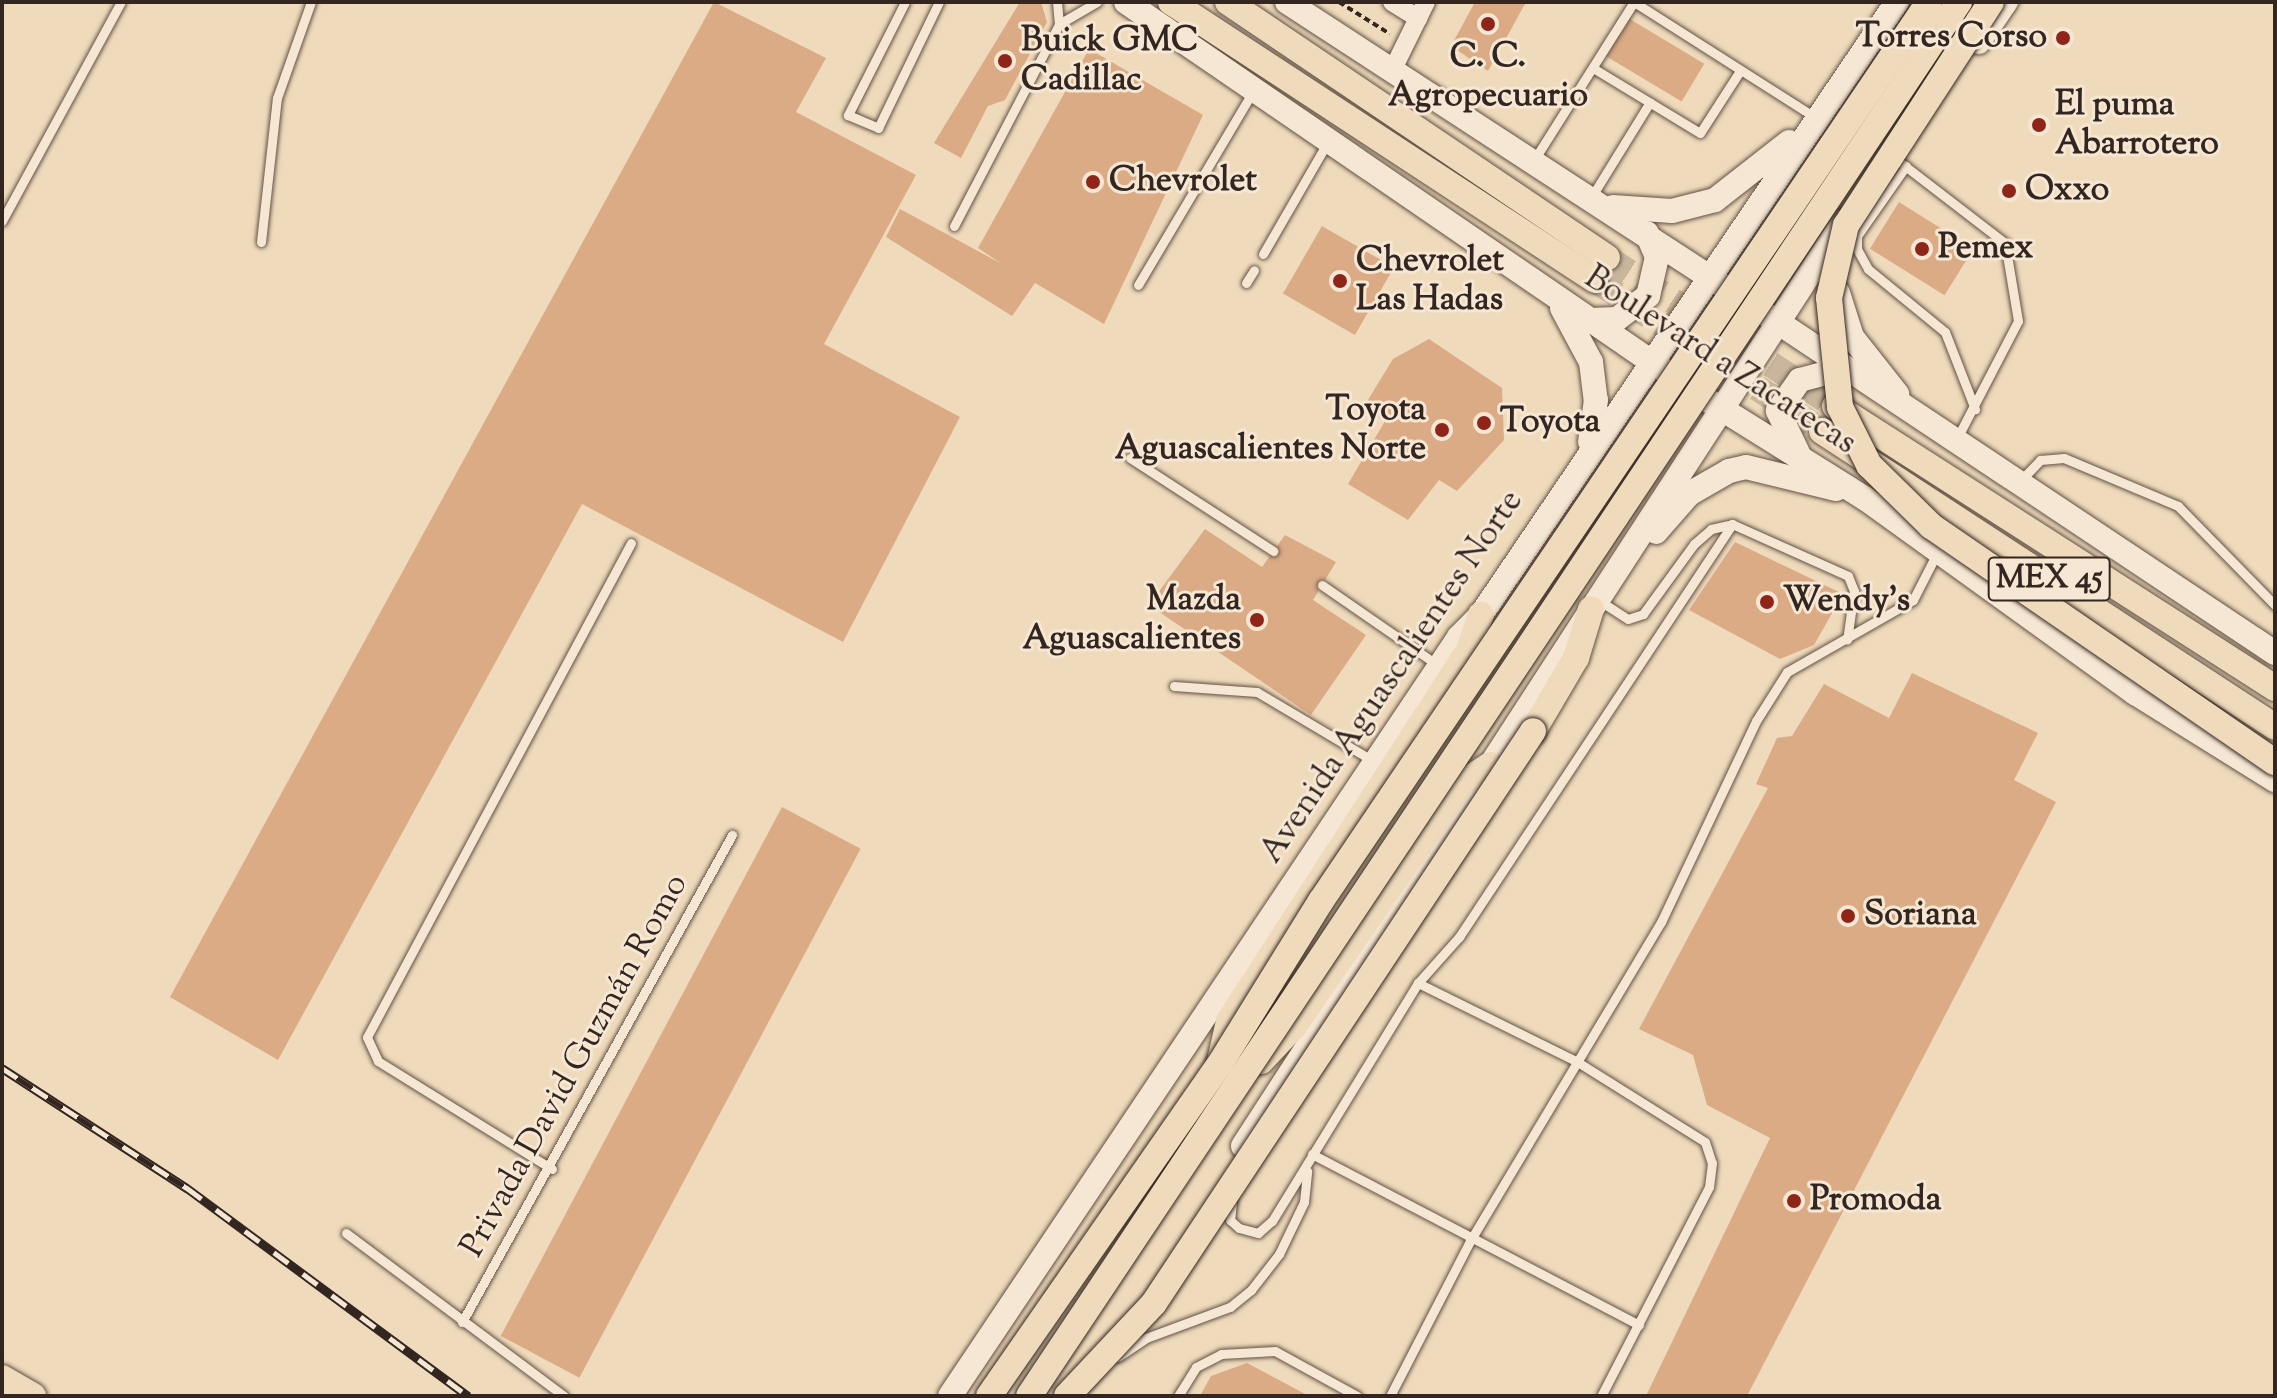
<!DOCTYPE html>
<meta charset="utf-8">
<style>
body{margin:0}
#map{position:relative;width:2277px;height:1398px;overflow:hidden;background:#efdabb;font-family:"Sorts Mill Goudy",serif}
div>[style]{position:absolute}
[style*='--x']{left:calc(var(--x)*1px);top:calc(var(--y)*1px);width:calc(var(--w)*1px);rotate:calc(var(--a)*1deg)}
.building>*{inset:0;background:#dbab85;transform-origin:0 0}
.primary-tunnel>*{height:26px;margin-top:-13px;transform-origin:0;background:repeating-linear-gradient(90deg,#c9b69c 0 26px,transparent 0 39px)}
.path>*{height:4px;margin-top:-2px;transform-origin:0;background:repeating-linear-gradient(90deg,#33251f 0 6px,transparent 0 10px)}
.roads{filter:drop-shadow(0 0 2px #625246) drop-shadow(0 0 2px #625246)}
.service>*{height:9px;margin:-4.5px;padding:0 4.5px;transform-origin:4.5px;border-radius:4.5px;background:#f5e7d3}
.minor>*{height:18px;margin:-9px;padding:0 9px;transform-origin:9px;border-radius:9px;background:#f5e7d3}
.tertiary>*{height:22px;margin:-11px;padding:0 11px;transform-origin:11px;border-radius:11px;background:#f5e7d3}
.secondary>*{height:24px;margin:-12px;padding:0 12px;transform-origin:12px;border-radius:12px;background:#f5e7d3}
.primary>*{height:26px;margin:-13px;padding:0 13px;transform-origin:13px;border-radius:13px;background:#efdabb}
.rail>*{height:9px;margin-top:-4.5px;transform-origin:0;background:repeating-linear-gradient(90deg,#f5e7d3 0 18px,#33251f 0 36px);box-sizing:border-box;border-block:2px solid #33251f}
.bridges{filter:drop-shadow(0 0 2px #33251f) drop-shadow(0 0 2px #33251f)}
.primary-bridge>*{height:26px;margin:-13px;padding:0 13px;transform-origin:13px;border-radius:13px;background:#efdabb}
.dots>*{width:22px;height:22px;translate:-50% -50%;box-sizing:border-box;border:4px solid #f5e7d3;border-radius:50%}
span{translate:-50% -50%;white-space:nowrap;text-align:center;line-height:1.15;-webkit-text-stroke:6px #f5e7d3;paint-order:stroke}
.shield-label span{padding:2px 6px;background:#f5e7d3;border:2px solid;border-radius:6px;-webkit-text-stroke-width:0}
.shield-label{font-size:32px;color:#33251f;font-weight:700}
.poi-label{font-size:34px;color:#33251f;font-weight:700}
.right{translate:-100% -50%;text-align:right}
.left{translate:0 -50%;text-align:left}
.street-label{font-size:34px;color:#33251f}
.frame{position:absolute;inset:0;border:4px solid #33251f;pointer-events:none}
</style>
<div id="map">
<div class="building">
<i style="clip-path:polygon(714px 2px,826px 58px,796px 112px,916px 175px,824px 344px,960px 417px,843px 642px,582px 504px,278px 1060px,170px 997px)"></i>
<i style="clip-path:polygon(1020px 2px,1041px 2px,1047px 22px,1005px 100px,988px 106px,961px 158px,934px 143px)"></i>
<i style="clip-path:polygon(1475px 2px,1526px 2px,1488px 71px,1451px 46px)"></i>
<i style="left:1628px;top:18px;width:89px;height:44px;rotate:31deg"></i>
<i style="clip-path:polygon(1089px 49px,1203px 115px,1104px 324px,1035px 283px,1012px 316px,886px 237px,900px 209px,1002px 264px,978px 248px)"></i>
<i style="left:1899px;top:202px;width:88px;height:55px;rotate:32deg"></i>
<i style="left:1322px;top:226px;width:83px;height:78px;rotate:30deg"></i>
<i style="clip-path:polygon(1429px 339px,1502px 388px,1504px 440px,1457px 491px,1439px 480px,1408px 520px,1348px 484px,1385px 421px,1363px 408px,1393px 359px)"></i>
<i style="clip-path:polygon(1205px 529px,1262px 567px,1285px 535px,1336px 562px,1313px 600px,1366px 635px,1311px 715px,1149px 605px)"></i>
<i style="clip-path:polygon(1735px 542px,1843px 594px,1814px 645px,1780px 659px,1689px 610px)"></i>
<i style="clip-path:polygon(1912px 673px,2038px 733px,2014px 780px,2056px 802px,1747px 1396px,1646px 1396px,1770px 1138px,1707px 1105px,1693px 1055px,1639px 1029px,1768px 788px,1756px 784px,1777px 738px,1792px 736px,1824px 684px,1889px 718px)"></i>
<i style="left:782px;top:807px;width:89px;height:599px;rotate:28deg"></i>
<i style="clip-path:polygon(1247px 1363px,1309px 1396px,1200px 1396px,1211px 1376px)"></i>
</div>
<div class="primary-tunnel">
<i style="--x:1607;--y:258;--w:272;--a:33"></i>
<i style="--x:1595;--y:280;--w:273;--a:33.6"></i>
</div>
<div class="path">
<i style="--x:1339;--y:2;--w:60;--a:32.1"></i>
</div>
<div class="roads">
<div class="service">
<i style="--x:905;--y:2;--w:127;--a:116.8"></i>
<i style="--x:848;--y:115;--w:33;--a:23"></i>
<i style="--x:878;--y:128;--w:140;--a:-64.2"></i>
<i style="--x:1057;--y:2;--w:22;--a:85"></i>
<i style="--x:1634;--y:2;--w:216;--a:32.5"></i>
<i style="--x:1593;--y:68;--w:125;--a:31.3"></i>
<i style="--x:1700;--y:133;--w:74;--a:-57.2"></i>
<i style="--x:1892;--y:156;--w:143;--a:37.6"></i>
<i style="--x:2005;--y:243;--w:79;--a:80.5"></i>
<i style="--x:2018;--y:321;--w:134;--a:117.5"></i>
<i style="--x:1534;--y:160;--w:187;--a:-57.7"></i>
<i style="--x:1906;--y:166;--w:85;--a:125"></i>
<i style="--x:1857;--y:236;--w:13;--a:90"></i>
<i style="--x:1857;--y:249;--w:23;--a:61"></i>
<i style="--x:1868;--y:269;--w:99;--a:39.3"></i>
<i style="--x:1945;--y:332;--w:83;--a:68.7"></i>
<i style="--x:1592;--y:196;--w:110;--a:-58.3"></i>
<i style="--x:2;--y:221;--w:249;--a:-61.5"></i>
<i style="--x:954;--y:226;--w:228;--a:-62.5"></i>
<i style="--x:1059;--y:24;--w:44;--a:-30.1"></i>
<i style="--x:261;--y:242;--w:145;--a:-83.7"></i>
<i style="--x:277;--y:98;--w:102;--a:-70.5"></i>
<i style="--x:1263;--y:254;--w:128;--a:-60"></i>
<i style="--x:1246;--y:283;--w:15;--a:-58"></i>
<i style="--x:1138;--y:285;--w:227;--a:-59.3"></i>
<i style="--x:1130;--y:458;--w:171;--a:33"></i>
<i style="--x:2021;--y:480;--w:28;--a:-46"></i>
<i style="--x:2040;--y:460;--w:24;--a:-5"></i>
<i style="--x:2064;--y:458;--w:124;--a:22.8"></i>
<i style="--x:2178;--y:506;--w:139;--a:45.6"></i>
<i style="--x:1322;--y:585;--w:142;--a:34.7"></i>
<i style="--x:1600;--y:601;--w:33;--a:33"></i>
<i style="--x:1628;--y:619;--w:16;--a:-18"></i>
<i style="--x:1643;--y:614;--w:87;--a:-53.9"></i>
<i style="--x:1694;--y:544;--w:23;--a:-41"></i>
<i style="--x:1711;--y:529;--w:22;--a:-13"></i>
<i style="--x:1732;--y:524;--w:127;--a:24.1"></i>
<i style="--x:1848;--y:576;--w:16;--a:68"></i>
<i style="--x:1854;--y:591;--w:49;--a:98.1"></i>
<i style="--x:1174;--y:686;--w:83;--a:4.1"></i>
<i style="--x:1257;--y:692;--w:137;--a:30.7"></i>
<i style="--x:1418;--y:983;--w:176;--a:26.3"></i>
<i style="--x:1576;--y:1061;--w:152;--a:32.1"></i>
<i style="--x:1705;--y:1142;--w:22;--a:72"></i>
<i style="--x:1712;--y:1163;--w:24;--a:97"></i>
<i style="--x:1709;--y:1187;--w:235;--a:117.3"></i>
<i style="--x:1312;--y:1154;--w:369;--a:27.6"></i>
<i style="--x:552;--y:1169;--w:205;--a:-148.2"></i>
<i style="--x:378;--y:1061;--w:26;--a:-115"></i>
<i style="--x:367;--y:1037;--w:560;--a:-61.88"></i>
<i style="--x:1232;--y:1202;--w:18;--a:96"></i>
<i style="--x:1230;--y:1220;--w:12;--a:42"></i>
<i style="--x:1239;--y:1228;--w:20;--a:15"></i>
<i style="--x:1258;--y:1233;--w:18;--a:-41"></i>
<i style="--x:1272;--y:1221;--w:279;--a:-58.5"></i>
<i style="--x:1418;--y:983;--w:62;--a:-48.3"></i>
<i style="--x:1459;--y:937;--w:495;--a:-56.5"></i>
<i style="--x:346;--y:1233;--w:272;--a:36.8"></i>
<i style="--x:462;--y:1322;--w:557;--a:-61"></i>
<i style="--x:1118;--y:1357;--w:34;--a:-34"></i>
<i style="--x:1146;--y:1338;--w:90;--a:-20.3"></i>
<i style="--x:1230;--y:1307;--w:27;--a:-39"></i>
<i style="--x:1251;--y:1290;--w:46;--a:-52.1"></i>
<i style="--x:1279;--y:1254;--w:58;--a:-64.3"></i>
<i style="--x:1304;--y:1202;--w:31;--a:-84"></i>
<i style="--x:1178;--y:1396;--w:34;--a:-58"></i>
<i style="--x:1196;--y:1367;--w:28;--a:-27"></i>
<i style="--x:1221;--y:1354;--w:54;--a:-3.2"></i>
<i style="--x:1275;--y:1351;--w:94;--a:28.8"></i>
<i style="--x:1390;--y:1396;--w:174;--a:-62.7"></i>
<i style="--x:1470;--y:1241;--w:372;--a:-59.1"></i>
<i style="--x:1661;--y:922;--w:222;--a:-64.7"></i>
<i style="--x:1756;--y:721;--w:58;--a:-57.7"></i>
<i style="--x:1787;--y:672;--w:145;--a:-29.7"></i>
<i style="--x:1913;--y:600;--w:53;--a:-62.9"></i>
</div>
<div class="minor">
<i style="--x:1392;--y:2;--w:31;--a:32"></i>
<i style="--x:1393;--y:69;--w:75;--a:-63.8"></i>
</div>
<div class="tertiary">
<i style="--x:1979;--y:43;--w:50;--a:-55.7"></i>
</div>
<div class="secondary">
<i style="--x:1126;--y:2;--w:650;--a:34.4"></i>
<i style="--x:1287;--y:2;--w:517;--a:33.07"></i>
<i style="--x:1613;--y:207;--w:59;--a:3.9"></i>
<i style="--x:1672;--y:211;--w:44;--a:-14.3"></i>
<i style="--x:1715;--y:200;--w:94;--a:-38.1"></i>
<i style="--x:1838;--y:293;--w:46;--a:72.3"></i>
<i style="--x:1852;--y:337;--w:73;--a:51.7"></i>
<i style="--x:1562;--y:308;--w:61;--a:61.8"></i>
<i style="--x:1591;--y:362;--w:38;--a:83"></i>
<i style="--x:1596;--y:400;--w:42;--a:98.1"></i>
<i style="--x:1767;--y:315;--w:610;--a:33.64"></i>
<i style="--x:1590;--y:320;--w:27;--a:-2"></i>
<i style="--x:1617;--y:319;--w:39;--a:-37"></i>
<i style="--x:1648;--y:296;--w:40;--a:-77"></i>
<i style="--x:1657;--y:257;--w:26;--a:-113"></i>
<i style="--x:1709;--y:401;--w:185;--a:32"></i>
<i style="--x:1866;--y:499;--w:332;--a:35.8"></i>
<i style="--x:2135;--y:693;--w:165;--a:31.9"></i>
<i style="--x:1798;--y:453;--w:47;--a:-115.5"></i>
<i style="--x:1778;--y:411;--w:38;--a:-55"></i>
<i style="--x:1800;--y:380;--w:47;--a:-14.9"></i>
<i style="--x:1656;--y:532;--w:50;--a:-49"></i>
<i style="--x:1689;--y:494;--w:46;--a:-29.9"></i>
<i style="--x:1729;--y:471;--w:17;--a:-13"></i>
<i style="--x:1746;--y:467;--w:93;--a:13.7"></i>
<i style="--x:1243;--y:1146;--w:1103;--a:-56.99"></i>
<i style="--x:950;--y:1396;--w:914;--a:-56.15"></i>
<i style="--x:1459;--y:637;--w:31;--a:-45"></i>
<i style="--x:1481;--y:615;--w:741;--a:-55.84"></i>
</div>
<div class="primary">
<i style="--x:1171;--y:2;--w:507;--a:33.25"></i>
<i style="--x:1228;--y:2;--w:457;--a:34"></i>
<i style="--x:1835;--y:406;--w:523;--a:32.66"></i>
<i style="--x:1822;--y:431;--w:541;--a:33.16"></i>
<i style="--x:1533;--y:731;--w:85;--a:-59.5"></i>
<i style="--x:1576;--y:658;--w:51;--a:-73"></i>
<i style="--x:1220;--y:1061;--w:41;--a:-77.3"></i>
<i style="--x:1229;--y:1021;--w:444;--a:-57.1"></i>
<i style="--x:1470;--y:648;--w:35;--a:-72"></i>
<i style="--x:1261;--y:1061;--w:48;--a:-46.7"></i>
<i style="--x:1294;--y:1026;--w:294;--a:-55.4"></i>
<i style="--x:1461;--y:784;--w:35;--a:-33"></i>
<i style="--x:2;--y:1378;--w:36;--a:30"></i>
</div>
</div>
<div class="rail">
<i style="--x:2;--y:1068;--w:221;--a:33"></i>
<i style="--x:187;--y:1188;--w:350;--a:36.5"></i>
</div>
<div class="bridges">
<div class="primary-bridge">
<i style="--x:1991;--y:2;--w:266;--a:123"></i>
<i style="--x:1846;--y:225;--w:75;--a:103.1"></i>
<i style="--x:1829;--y:298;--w:110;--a:84.2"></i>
<i style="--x:1840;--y:407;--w:65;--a:63.4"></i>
<i style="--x:1869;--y:465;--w:87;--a:44.5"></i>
<i style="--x:1931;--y:526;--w:417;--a:34.5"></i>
<i style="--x:989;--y:1396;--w:401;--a:-55.2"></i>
<i style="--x:1218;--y:1067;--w:195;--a:-58.2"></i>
<i style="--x:1321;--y:901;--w:1085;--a:-55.93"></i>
<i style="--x:1029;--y:1396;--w:1676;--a:-56.29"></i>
<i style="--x:1067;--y:1396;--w:127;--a:-46.9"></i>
<i style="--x:1154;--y:1303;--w:686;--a:-56.47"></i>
</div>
</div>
<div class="dots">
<i style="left:1488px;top:24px;background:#8f2418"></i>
<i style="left:2063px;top:38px;background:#8f2418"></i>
<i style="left:1005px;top:61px;background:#8f2418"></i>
<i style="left:2039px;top:125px;background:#8f2418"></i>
<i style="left:1093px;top:182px;background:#8f2418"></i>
<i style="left:2009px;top:191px;background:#8f2418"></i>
<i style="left:1922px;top:249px;background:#8f2418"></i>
<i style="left:1340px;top:281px;background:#8f2418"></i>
<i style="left:1484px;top:423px;background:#8f2418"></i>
<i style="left:1442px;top:430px;background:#8f2418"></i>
<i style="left:1767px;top:602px;background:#8f2418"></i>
<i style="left:1257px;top:620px;background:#8f2418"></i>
<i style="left:1848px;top:916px;background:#8f2418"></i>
<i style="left:1794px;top:1201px;background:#8f2418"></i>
</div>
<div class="shield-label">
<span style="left:2049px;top:579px">MEX 45</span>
</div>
<div class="poi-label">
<span class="right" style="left:2047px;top:38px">Torres Corso</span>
<span class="left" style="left:1021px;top:61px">Buick GMC<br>Cadillac</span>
<span style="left:1488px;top:77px">C. C.<br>Agropecuario</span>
<span class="left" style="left:2055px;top:125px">El puma<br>Abarrotero</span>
<span class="left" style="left:1109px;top:182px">Chevrolet</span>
<span class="left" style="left:2025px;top:191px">Oxxo</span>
<span class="left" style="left:1938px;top:249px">Pemex</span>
<span class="left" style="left:1356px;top:281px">Chevrolet<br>Las Hadas</span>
<span class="right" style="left:1426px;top:430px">Toyota<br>Aguascalientes Norte</span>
<span class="left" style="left:1500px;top:423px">Toyota</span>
<span class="right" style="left:1241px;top:620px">Mazda<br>Aguascalientes</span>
<span class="left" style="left:1783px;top:602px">Wendy's</span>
<span class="left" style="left:1864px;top:916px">Soriana</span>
<span class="left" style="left:1810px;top:1201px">Promoda</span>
</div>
<div class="street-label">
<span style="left:1720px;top:361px;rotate:33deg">Boulevard a Zacatecas</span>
<span style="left:1392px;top:677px;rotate:-56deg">Avenida Aguascalientes Norte</span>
<span style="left:575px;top:1066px;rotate:-61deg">Privada David Guzmán Romo</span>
</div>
<div class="frame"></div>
</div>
